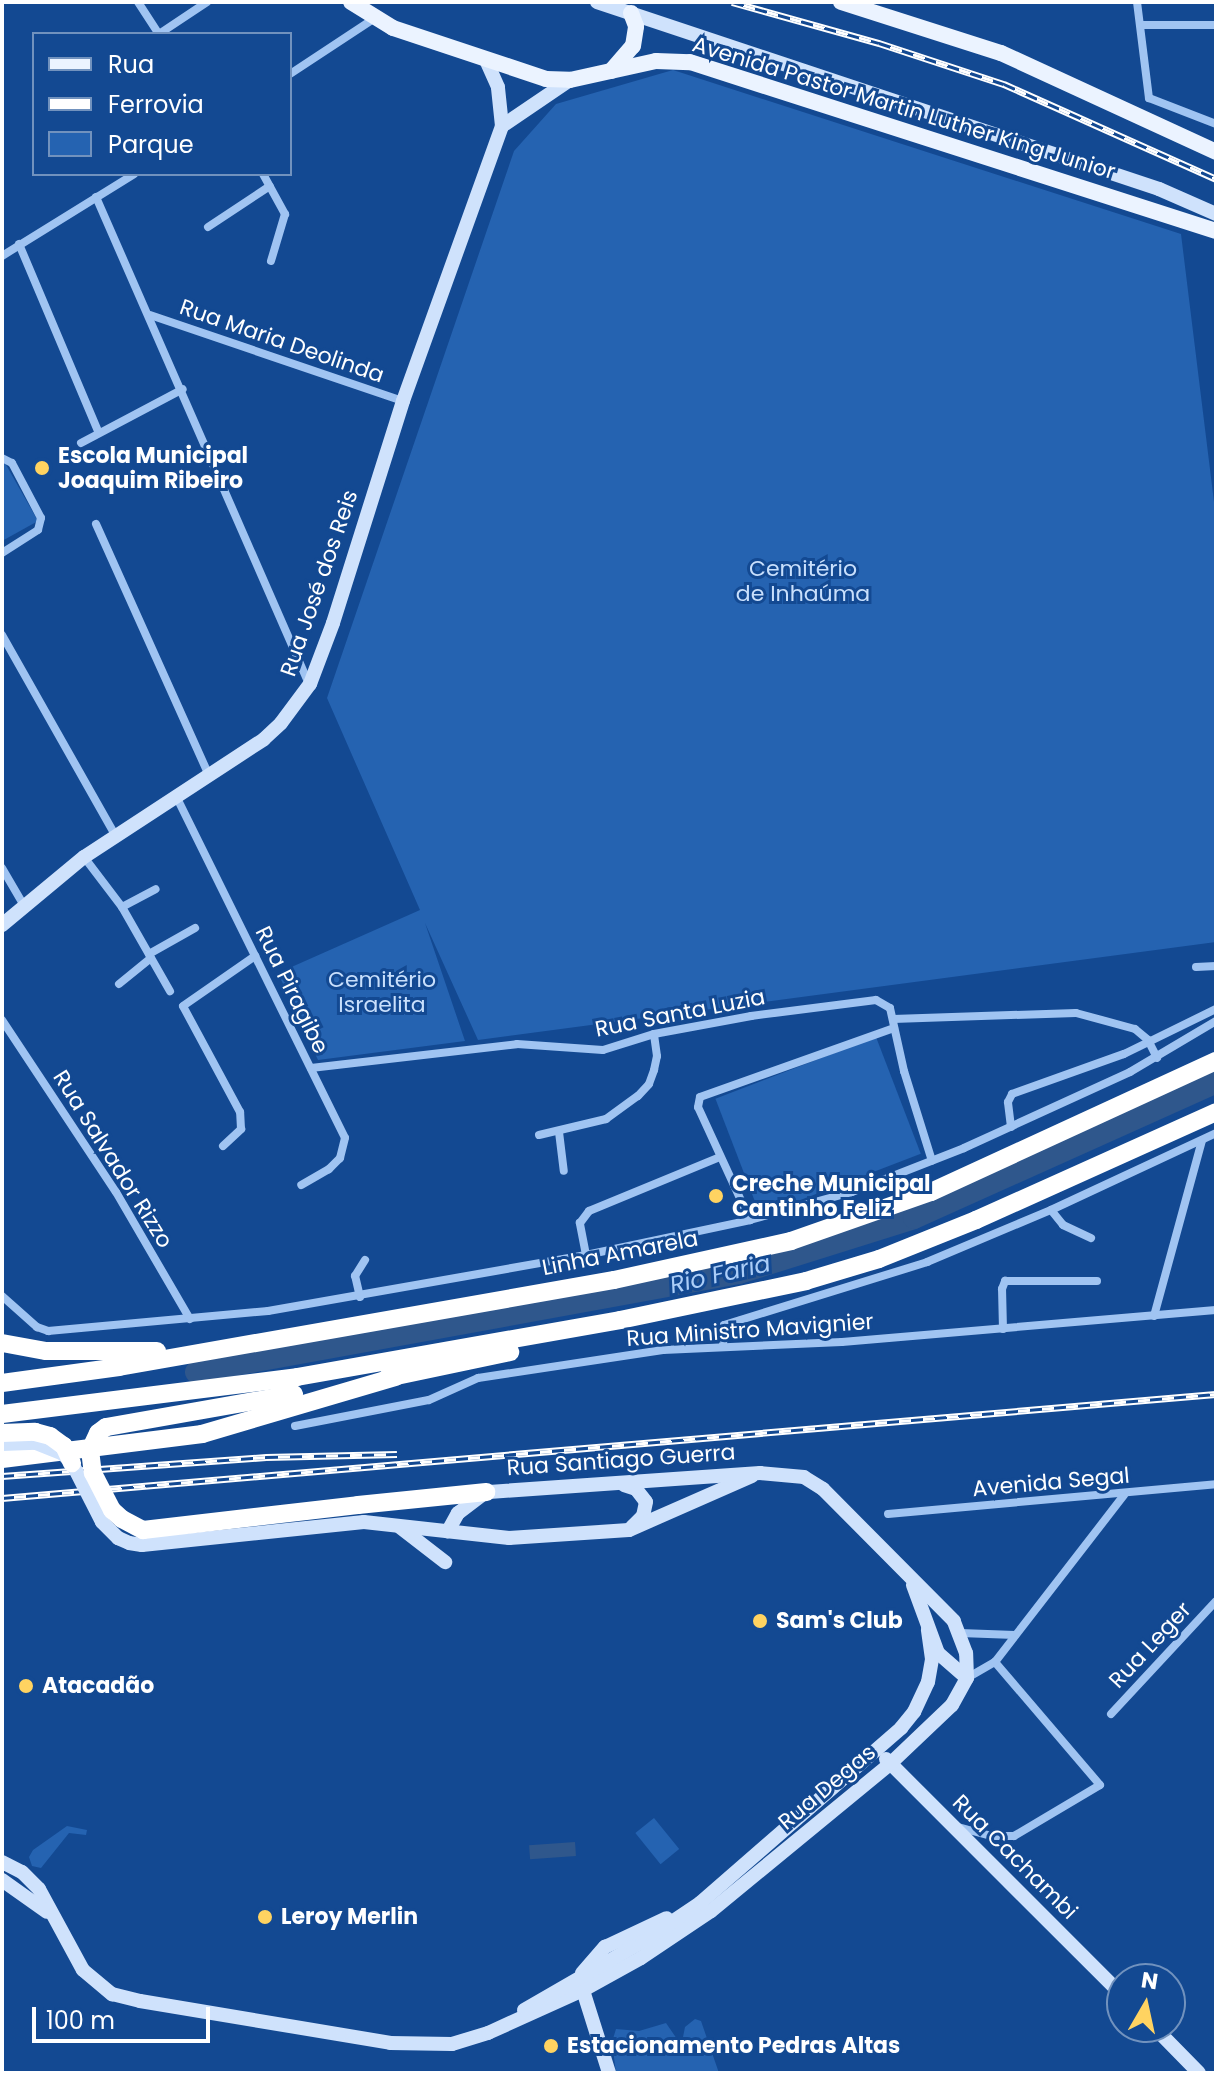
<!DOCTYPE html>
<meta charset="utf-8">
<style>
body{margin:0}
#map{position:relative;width:1218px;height:2075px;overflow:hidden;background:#134992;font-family:Poppins,sans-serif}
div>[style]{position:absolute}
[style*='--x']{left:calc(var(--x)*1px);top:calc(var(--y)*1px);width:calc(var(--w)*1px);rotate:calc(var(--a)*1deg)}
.green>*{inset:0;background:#2563b1;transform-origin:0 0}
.water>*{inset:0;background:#2f578c;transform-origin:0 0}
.river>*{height:22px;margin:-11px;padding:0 11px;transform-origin:11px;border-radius:11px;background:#2f578c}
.street>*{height:8px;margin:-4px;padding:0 4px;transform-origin:4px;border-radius:4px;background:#a0c4f2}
.secondary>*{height:14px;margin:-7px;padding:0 7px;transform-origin:7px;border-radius:7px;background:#cfe2fc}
.primary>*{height:16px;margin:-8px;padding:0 8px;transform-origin:8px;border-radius:8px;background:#ebf3ff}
.highway>*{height:18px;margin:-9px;padding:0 9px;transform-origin:9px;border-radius:9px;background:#fff}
.rail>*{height:7px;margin-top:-3.5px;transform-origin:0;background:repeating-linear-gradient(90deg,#134992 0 12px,#fff 0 24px);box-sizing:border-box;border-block:2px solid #fff}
.secondary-bridge>*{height:14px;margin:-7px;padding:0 7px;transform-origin:7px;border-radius:7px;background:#cfe2fc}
.highway-bridge>*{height:18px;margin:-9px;padding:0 9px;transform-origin:9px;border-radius:9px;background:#fff}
.dots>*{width:22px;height:22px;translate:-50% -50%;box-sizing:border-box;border:4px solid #134992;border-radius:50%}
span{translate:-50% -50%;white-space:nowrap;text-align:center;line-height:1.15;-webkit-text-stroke:6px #134992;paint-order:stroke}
.street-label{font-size:22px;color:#fff}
.poi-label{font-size:22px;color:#fff;font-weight:700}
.left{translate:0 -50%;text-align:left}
.park-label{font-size:22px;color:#c8dffc}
.water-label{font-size:24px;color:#accef8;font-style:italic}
.frame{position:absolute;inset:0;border:4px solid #fff;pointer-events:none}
.legend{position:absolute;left:32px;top:32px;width:260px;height:144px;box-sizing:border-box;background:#134992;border:2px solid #7192be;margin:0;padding:10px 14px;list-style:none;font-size:24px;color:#fff}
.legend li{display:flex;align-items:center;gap:16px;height:40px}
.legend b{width:40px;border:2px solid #7192be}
.north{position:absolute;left:1106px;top:1963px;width:80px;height:80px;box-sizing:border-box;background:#134992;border:2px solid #7192be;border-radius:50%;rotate:9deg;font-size:22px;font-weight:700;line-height:32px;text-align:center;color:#fff}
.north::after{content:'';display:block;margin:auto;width:28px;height:36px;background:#ffd361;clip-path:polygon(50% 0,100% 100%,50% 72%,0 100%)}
.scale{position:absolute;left:32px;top:2007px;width:178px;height:36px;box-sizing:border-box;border:4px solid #fff;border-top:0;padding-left:10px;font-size:24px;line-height:28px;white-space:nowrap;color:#fff;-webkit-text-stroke:6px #134992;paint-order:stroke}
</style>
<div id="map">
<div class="green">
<i style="clip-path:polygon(673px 70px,1181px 234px,1216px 518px,1216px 942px,478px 1040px,425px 923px,465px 1041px,318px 1060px,278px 973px,420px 910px,327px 698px,514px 151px,556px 104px)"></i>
<i style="clip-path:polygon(5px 463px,38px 521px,2px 541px,2px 465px)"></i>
<i style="left:876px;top:1037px;width:125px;height:172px;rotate:69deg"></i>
<i style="left:654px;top:1818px;width:40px;height:24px;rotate:51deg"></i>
<i style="clip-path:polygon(67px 1826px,87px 1830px,86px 1835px,69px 1833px,41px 1868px,32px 1866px,29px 1857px,33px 1850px)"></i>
<i style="clip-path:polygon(695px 2019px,701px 2021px,719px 2073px,616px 2073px,612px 2042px,616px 2029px,639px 2031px,666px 2023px,677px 2039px,683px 2037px,685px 2027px)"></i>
</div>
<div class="water">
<i style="left:575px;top:1842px;width:14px;height:46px;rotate:86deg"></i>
</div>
<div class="river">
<i style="--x:196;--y:1372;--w:552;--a:-10.33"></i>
<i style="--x:739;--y:1273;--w:183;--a:-17.4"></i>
<i style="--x:914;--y:1218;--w:331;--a:-24.2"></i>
</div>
<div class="street">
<i style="--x:138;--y:2;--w:38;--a:57"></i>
<i style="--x:1137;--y:2;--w:97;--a:82.9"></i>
<i style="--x:1149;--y:98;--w:72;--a:21.2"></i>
<i style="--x:1141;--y:25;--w:75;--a:0"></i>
<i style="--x:159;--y:34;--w:58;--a:-33.7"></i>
<i style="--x:290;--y:74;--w:102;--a:-33.4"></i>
<i style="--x:263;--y:174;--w:46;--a:61.2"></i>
<i style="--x:285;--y:214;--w:49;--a:106.6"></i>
<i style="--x:96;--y:197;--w:532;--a:66.38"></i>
<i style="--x:208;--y:227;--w:74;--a:-33.5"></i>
<i style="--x:19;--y:244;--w:205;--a:67.1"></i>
<i style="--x:2;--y:256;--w:155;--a:-31.8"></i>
<i style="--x:150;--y:315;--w:267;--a:18.8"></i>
<i style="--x:81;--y:443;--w:115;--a:-27.9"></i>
<i style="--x:2;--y:458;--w:11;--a:27"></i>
<i style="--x:12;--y:463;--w:62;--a:62.2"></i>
<i style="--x:41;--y:518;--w:12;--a:104"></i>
<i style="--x:38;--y:530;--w:43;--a:147.4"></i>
<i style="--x:96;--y:524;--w:275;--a:65.8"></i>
<i style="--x:2;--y:635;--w:230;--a:60.5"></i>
<i style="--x:176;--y:796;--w:381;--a:63.7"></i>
<i style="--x:345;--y:1138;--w:21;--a:104"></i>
<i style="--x:340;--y:1158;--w:16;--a:135"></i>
<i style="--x:329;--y:1169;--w:32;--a:150"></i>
<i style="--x:84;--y:857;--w:63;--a:52.8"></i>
<i style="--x:122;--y:907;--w:97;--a:60.3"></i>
<i style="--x:2;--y:868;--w:42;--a:59.7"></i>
<i style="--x:122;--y:907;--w:38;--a:-28"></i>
<i style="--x:149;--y:954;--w:53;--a:-29.5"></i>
<i style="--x:1196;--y:967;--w:20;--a:-3"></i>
<i style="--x:119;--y:984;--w:41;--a:-39.1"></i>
<i style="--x:893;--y:1019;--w:183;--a:-1.9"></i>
<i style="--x:1076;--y:1013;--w:61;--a:15.2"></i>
<i style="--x:1135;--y:1029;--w:17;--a:40"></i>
<i style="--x:1148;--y:1040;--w:20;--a:63"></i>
<i style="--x:2;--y:1020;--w:206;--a:56.5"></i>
<i style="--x:116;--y:1192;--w:147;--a:59.8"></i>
<i style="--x:311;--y:1068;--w:207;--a:-6.6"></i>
<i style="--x:517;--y:1044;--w:86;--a:4"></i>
<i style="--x:603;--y:1050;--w:53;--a:-17.4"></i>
<i style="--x:654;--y:1034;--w:99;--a:-10.5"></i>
<i style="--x:751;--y:1016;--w:126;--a:-7.3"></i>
<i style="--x:876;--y:1000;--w:16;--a:30"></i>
<i style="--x:890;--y:1008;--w:65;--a:77.5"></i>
<i style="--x:904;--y:1071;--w:94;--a:72.7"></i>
<i style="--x:1011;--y:1127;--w:25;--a:-97"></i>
<i style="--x:1008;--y:1102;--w:9;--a:-63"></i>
<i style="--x:1012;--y:1094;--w:119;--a:-19.7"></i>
<i style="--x:1124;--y:1054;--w:102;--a:-26.1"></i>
<i style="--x:559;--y:1132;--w:39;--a:83"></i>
<i style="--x:539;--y:1135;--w:69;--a:-13.4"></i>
<i style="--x:606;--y:1119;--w:39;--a:-36"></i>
<i style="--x:638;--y:1096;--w:16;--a:-47"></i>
<i style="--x:649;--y:1084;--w:15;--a:-70"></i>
<i style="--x:654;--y:1070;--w:14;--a:-78"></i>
<i style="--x:657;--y:1056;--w:22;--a:-98"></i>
<i style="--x:223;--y:1146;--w:25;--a:-43"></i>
<i style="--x:241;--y:1129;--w:17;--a:-93"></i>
<i style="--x:240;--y:1112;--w:120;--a:-118.3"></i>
<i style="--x:183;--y:1006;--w:88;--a:-34.8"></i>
<i style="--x:1051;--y:1210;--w:19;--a:51"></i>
<i style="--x:1063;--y:1225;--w:31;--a:25"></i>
<i style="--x:750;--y:1220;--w:124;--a:-114.7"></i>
<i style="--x:698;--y:1107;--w:10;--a:-79"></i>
<i style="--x:700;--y:1097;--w:206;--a:-19.6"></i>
<i style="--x:586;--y:1255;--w:33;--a:-101"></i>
<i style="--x:580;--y:1223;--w:15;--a:-53"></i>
<i style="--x:589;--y:1211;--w:142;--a:-22.4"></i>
<i style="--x:2;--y:1296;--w:47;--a:41.5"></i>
<i style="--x:37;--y:1327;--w:12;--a:20"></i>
<i style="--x:48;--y:1331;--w:221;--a:-5.2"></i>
<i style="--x:268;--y:1311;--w:323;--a:-10"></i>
<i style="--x:586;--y:1255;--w:168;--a:-12"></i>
<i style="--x:750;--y:1220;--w:106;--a:-15.4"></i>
<i style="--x:852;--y:1192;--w:120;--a:-21.4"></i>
<i style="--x:964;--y:1148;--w:183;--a:-24.6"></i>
<i style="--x:1130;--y:1072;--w:100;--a:-30.7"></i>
<i style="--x:360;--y:1297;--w:22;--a:-103"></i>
<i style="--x:355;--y:1276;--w:19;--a:-58"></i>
<i style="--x:1154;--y:1316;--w:181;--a:-74.7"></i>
<i style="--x:1003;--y:1329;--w:40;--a:-91.4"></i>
<i style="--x:1002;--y:1289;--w:9;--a:-69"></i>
<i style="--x:1005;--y:1281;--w:92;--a:0"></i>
<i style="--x:723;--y:1346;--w:21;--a:-87"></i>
<i style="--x:724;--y:1325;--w:213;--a:-17.2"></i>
<i style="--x:927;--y:1262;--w:134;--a:-22.8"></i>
<i style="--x:1051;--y:1210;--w:182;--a:-25"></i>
<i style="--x:295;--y:1426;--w:136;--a:-11"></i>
<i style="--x:429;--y:1400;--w:54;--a:-24.2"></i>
<i style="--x:478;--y:1378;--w:187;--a:-8.6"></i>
<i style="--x:663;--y:1350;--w:179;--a:-2.6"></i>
<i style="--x:842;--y:1342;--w:375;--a:-4.9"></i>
<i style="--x:888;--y:1514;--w:329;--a:-5.2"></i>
<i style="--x:960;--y:1633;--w:55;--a:2.1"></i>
<i style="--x:967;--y:1678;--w:32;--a:-30"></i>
<i style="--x:995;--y:1662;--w:211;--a:-52.3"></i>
<i style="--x:1111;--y:1714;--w:154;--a:-47.1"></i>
<i style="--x:958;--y:1827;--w:34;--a:15"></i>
<i style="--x:991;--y:1836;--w:23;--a:0"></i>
<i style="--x:1014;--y:1836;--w:100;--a:-30.7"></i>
<i style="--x:1100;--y:1785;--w:162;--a:-130.5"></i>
</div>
<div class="secondary">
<i style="--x:597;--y:2;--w:592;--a:18.4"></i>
<i style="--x:1159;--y:189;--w:62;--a:23.7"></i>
<i style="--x:502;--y:126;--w:82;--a:-34.1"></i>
<i style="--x:2;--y:925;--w:107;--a:-39.7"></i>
<i style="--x:84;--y:857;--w:215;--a:-33.2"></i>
<i style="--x:264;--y:739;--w:23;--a:-43"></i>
<i style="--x:281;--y:723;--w:49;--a:-53.4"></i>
<i style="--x:310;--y:684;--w:65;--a:-69.3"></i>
<i style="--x:333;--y:623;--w:233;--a:-72.5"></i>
<i style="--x:403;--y:401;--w:292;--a:-70.2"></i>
<i style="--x:502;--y:126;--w:39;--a:-96"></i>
<i style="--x:498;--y:87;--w:30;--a:-114"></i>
<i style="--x:624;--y:1485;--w:13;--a:18"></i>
<i style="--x:636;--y:1489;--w:16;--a:52"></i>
<i style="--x:646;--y:1502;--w:14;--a:102"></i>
<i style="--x:643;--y:1516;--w:16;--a:135"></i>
<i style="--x:364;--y:1522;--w:146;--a:6.3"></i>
<i style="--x:509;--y:1538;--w:120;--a:-3.8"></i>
<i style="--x:629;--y:1530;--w:134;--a:-23.7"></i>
<i style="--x:401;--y:1528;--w:56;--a:37.7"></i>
<i style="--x:913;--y:1585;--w:72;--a:69.8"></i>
<i style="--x:938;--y:1653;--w:38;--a:41"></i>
<i style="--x:886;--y:1759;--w:334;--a:45"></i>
<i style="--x:2;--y:1862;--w:22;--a:27"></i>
<i style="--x:22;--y:1872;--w:24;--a:45"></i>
<i style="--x:39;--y:1889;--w:92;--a:61.5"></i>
<i style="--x:83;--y:1970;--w:38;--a:40"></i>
<i style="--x:112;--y:1994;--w:29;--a:14"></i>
<i style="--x:140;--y:2001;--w:254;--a:9.5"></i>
<i style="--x:390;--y:2043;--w:62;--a:0.9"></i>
<i style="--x:452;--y:2044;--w:38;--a:-17"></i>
<i style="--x:488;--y:2033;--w:104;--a:-24.4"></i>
<i style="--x:583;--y:1990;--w:66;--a:-28.9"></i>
<i style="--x:641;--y:1958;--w:84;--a:-33.9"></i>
<i style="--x:711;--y:1911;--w:233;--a:-39.4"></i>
<i style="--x:891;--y:1763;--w:84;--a:-43.6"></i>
<i style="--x:952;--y:1705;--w:31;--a:-61"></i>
<i style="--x:967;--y:1678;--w:25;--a:-92"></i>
<i style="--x:966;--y:1653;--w:34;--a:-111"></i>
<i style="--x:954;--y:1621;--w:186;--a:-134.8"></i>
<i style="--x:823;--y:1489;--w:22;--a:-148"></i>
<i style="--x:804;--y:1477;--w:44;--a:-174.8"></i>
<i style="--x:760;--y:1473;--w:275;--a:176"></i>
<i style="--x:486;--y:1492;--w:35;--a:143"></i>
<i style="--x:458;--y:1513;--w:21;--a:119"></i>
<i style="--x:2;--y:1880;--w:55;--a:35.4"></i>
<i style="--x:582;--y:1973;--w:35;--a:-49"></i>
<i style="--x:605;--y:1947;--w:68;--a:-25.1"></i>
<i style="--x:581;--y:1984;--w:93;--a:72.5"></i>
<i style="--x:524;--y:2010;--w:136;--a:-30"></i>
<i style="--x:642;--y:1942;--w:70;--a:-33.9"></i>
<i style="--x:700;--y:1903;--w:267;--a:-41"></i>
<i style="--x:901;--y:1728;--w:21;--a:-51"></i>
<i style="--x:914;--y:1712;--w:33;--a:-65"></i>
<i style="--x:928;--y:1682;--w:23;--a:-80"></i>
<i style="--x:932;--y:1659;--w:30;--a:-98"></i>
<i style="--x:1154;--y:2027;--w:64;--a:45.6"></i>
</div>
<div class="primary">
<i style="--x:351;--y:2;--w:49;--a:31.8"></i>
<i style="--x:393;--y:28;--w:161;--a:18.4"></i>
<i style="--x:546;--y:79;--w:24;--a:2"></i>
<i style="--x:570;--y:80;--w:88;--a:-12.5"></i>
<i style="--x:656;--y:61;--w:34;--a:2"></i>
<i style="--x:690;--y:62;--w:552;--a:17.81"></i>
<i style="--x:841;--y:2;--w:168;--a:17.7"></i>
<i style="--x:1001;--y:53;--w:237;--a:24.7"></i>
<i style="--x:611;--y:71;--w:33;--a:-49"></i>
<i style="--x:633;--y:46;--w:20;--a:-81"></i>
<i style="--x:636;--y:26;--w:14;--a:-111"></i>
</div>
<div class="highway">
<i style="--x:2;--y:1343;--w:45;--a:10.3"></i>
<i style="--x:46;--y:1351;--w:111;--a:0"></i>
<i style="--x:387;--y:1378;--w:126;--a:-11.9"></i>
<i style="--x:2;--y:1383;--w:118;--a:-7.8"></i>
<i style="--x:119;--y:1367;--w:503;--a:-9.97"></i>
<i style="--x:614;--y:1280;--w:181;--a:-12.4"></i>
<i style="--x:791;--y:1241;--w:148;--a:-19.3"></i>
<i style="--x:931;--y:1192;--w:314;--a:-24.7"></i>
<i style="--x:2;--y:1414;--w:297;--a:-7.1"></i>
<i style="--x:297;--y:1377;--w:328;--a:-10"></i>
<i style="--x:620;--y:1320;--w:190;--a:-11.8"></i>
<i style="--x:806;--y:1281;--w:76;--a:-16.8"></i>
<i style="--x:879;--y:1259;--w:105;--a:-21.9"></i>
<i style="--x:976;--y:1220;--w:263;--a:-24.2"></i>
<i style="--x:2;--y:1459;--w:202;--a:-7.1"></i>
<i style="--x:202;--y:1434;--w:202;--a:-16.4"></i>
<i style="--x:358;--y:1505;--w:129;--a:-5.8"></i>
</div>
<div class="rail">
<i style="--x:732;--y:2;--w:153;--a:15.6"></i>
<i style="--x:879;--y:43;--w:132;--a:18.2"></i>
<i style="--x:1004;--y:84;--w:232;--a:24.1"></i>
<i style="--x:2;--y:1476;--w:265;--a:-4.1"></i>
<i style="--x:266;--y:1457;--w:131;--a:-1.3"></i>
<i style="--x:2;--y:1498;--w:1218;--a:-4.9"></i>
</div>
<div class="secondary-bridge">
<i style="--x:2;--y:1444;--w:34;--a:-2"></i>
<i style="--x:36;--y:1443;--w:29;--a:22"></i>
<i style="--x:63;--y:1454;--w:13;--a:45"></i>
<i style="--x:72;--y:1463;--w:66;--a:63"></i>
<i style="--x:102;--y:1522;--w:23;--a:45"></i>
<i style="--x:118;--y:1538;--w:12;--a:24"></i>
<i style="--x:129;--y:1543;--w:13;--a:9"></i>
<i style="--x:142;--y:1545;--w:223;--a:-5.9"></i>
</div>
<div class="highway-bridge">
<i style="--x:294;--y:1394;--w:191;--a:170"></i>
<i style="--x:106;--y:1427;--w:10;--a:143"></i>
<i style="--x:98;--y:1433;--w:19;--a:115"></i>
<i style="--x:90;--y:1450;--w:23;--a:83"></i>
<i style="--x:93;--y:1473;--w:42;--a:62.8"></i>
<i style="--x:112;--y:1510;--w:13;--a:42"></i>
<i style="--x:122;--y:1519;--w:24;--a:28"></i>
<i style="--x:143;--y:1530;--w:216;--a:-6.6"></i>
<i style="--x:2;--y:1433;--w:33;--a:-2"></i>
<i style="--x:35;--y:1432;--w:16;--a:15"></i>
<i style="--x:50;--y:1436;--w:17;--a:36"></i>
<i style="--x:64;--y:1446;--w:19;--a:65"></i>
</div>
<div class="dots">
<i style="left:42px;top:468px;background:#ffd361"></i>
<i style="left:716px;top:1196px;background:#ffd361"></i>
<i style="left:760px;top:1621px;background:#ffd361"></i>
<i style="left:26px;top:1686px;background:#ffd361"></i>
<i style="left:265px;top:1917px;background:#ffd361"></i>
<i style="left:551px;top:2046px;background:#ffd361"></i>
</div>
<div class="street-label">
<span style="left:904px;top:108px;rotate:17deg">Avenida Pastor Martin Luther King Junior</span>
<span style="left:282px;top:341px;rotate:19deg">Rua Maria Deolinda</span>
<span style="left:319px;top:583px;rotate:-71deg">Rua José dos Reis</span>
<span style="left:292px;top:990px;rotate:64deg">Rua Piragibe</span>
<span style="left:680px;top:1013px;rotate:-11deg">Rua Santa Luzia</span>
<span style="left:113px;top:1159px;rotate:58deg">Rua Salvador Rizzo</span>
<span style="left:620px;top:1253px;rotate:-11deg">Linha Amarela</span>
<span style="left:750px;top:1330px;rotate:-4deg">Rua Ministro Mavignier</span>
<span style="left:621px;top:1460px;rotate:-4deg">Rua Santiago Guerra</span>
<span style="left:1051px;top:1482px;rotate:-5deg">Avenida Segal</span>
<span style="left:1150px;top:1645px;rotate:-47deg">Rua Leger</span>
<span style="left:827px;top:1787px;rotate:-40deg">Rua Degas</span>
<span style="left:1015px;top:1857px;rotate:45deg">Rua Cachambi</span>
</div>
<div class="poi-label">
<span class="left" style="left:58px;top:468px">Escola Municipal<br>Joaquim Ribeiro</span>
<span class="left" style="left:732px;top:1196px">Creche Municipal<br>Cantinho Feliz</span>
<span class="left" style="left:776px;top:1621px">Sam's Club</span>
<span class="left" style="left:42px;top:1686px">Atacadão</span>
<span class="left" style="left:281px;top:1917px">Leroy Merlin</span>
<span class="left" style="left:567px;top:2046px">Estacionamento Pedras Altas</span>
</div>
<div class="park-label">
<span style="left:803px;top:581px">Cemitério<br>de Inhaúma</span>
<span style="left:382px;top:992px">Cemitério<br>Israelita</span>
</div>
<div class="water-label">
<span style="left:720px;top:1274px;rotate:-13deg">Rio Faria</span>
</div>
<div class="frame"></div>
<ul class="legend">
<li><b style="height:10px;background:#ebf3ff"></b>Rua</li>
<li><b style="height:10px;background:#fff"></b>Ferrovia</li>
<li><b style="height:22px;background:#2563b1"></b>Parque</li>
</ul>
<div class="north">N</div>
<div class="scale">100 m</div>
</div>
